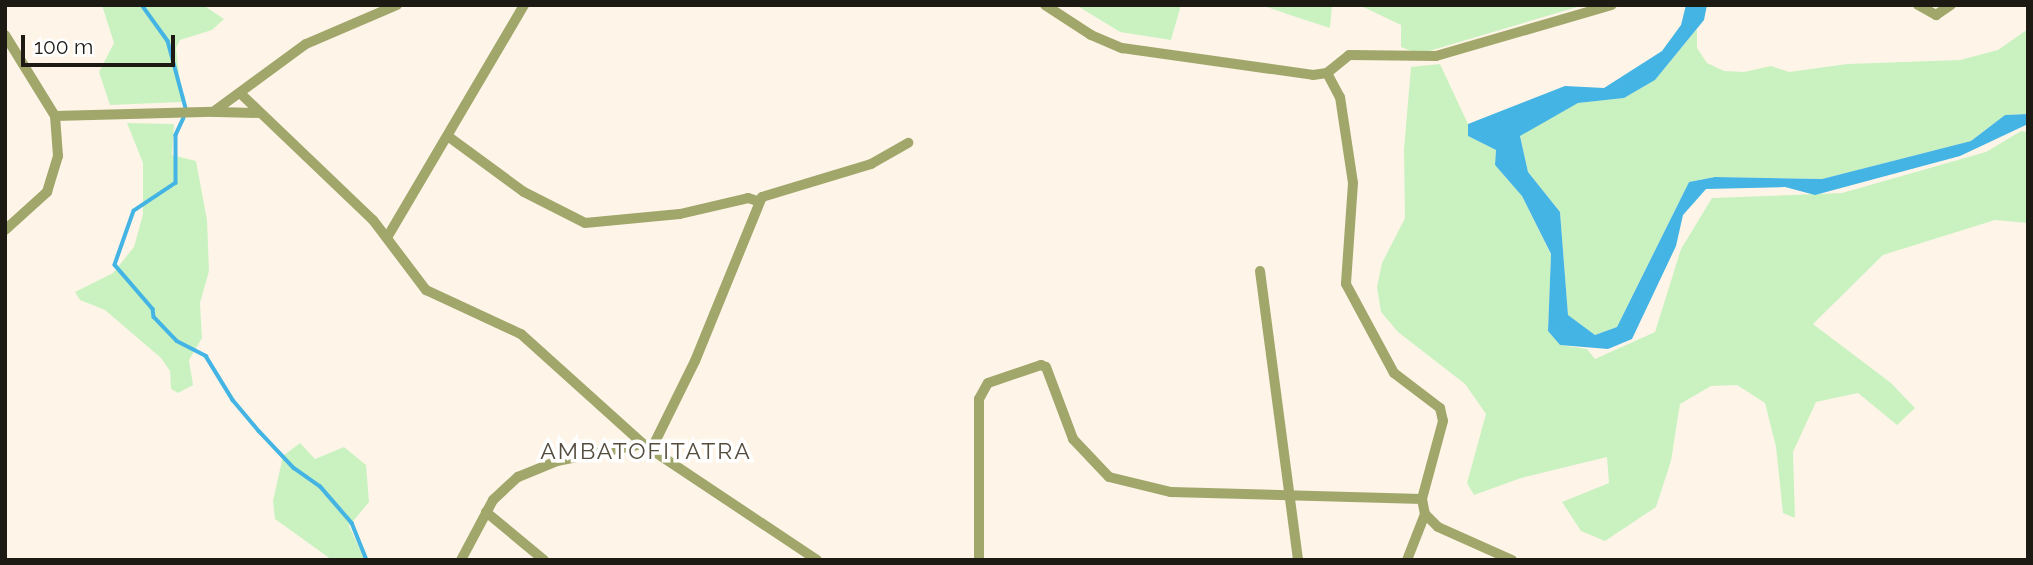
<!DOCTYPE html>
<style>
body{margin:0}
#map{position:relative;width:2033px;height:565px;overflow:hidden;background:#fef5e8;font-family:Raleway,sans-serif}
div>[style]{position:absolute}
[style*='--x']{left:calc(var(--x)*1px);top:calc(var(--y)*1px);width:calc(var(--w)*1px);rotate:calc(var(--a)*1deg)}
.green>*{inset:0;background:#caf2c1}
.water>*{inset:0;background:#43b4e3}
.stream>*{height:3.5px;margin:-1.75px;padding:0 1.75px;transform-origin:1.75px;border-radius:1.75px;background:#43b4e3}
.minor>*{height:10px;margin:-5px;padding:0 5px;transform-origin:5px;border-radius:5px;background:#a1a76b}
span{translate:-50% -50%;white-space:nowrap;text-align:center;line-height:1.15;-webkit-text-stroke:7px #fff;paint-order:stroke}
.neighbourhood-label{font-size:23px;color:#544c3d;letter-spacing:2px}
.frame{position:absolute;inset:0;border:7px solid #1d1913;pointer-events:none}
.scale{position:absolute;left:21px;top:35px;width:154px;height:32px;box-sizing:border-box;border:4px solid #1d1913;border-top:0;padding-left:9px;font-size:21px;line-height:24px;white-space:nowrap;color:#1d1913;-webkit-text-stroke:5px #fff;paint-order:stroke}
</style>
<div id="map">
<div class="green">
<i style="clip-path:polygon(102px 5px,203px 5px,224px 19px,212px 30px,180px 40px,176px 48px,182px 102px,110px 105px,99px 72px,114px 43px)"></i>
<i style="clip-path:polygon(1076px 5px,1181px 5px,1171px 40px,1120px 32px)"></i>
<i style="clip-path:polygon(1261px 5px,1332px 5px,1330px 28px,1296px 17px)"></i>
<i style="clip-path:polygon(1359px 5px,1584px 5px,1419px 54px,1401px 47px,1401px 25px)"></i>
<i style="clip-path:polygon(1697px 29px,1697px 48px,1707px 63px,1724px 71px,1744px 72px,1771px 66px,1789px 72px,1847px 64px,1960px 60px,1998px 50px,2028px 29px,2028px 114px,2005px 115px,1971px 141px,1822px 179px,1715px 177px,1689px 182px,1617px 327px,1595px 335px,1568px 315px,1560px 212px,1528px 172px,1520px 135px,1578px 103px,1624px 98px,1655px 80px)"></i>
<i style="clip-path:polygon(1440px 64px,1468px 124px,1468px 136px,1496px 150px,1495px 165px,1522px 196px,1551px 255px,1548px 331px,1560px 345px,1587px 349px,1595px 359px,1655px 332px,1681px 249px,1712px 198px,1842px 193px,1986px 152px,2021px 131px,2028px 132px,2028px 223px,1995px 220px,1883px 255px,1813px 324px,1891px 383px,1915px 408px,1897px 425px,1858px 393px,1816px 402px,1793px 452px,1795px 518px,1783px 513px,1776px 447px,1765px 403px,1737px 385px,1711px 386px,1680px 404px,1671px 461px,1656px 507px,1605px 541px,1581px 531px,1562px 502px,1609px 483px,1607px 457px,1521px 478px,1474px 495px,1467px 483px,1486px 414px,1465px 384px,1398px 332px,1381px 312px,1377px 287px,1382px 263px,1405px 218px,1404px 149px,1411px 67px)"></i>
<i style="clip-path:polygon(127px 123px,174px 124px,172px 155px,196px 161px,207px 220px,209px 271px,200px 303px,202px 338px,189px 360px,193px 385px,178px 393px,171px 389px,170px 371px,161px 358px,105px 310px,80px 300px,75px 292px,113px 273px,134px 247px,143px 214px,143px 163px)"></i>
<i style="clip-path:polygon(300px 443px,315px 459px,344px 447px,366px 465px,369px 502px,349px 526px,365px 560px,332px 560px,275px 519px,273px 501px,283px 456px)"></i>
</div>
<div class="water">
<i style="clip-path:polygon(1686px 5px,1707px 5px,1704px 20px,1655px 80px,1624px 98px,1578px 103px,1520px 136px,1528px 172px,1560px 212px,1568px 315px,1595px 335px,1617px 327px,1689px 182px,1715px 177px,1822px 179px,1971px 141px,2005px 115px,2028px 114px,2028px 124px,1960px 156px,1815px 195px,1785px 187px,1706px 189px,1683px 215px,1676px 246px,1632px 339px,1608px 349px,1560px 345px,1548px 331px,1551px 254px,1522px 196px,1495px 165px,1496px 150px,1468px 136px,1468px 124px,1565px 86px,1604px 88px,1662px 51px,1681px 25px)"></i>
</div>
<div class="stream">
<i style="--x:142;--y:5;--w:44;--a:54.2"></i>
<i style="--x:168;--y:41;--w:69;--a:75"></i>
<i style="--x:184;--y:118;--w:19;--a:115"></i>
<i style="--x:176;--y:135;--w:48;--a:90"></i>
<i style="--x:176;--y:183;--w:50;--a:146.3"></i>
<i style="--x:134;--y:211;--w:57;--a:109.4"></i>
<i style="--x:115;--y:265;--w:58;--a:49.2"></i>
<i style="--x:153;--y:309;--w:8;--a:83"></i>
<i style="--x:154;--y:317;--w:33;--a:46"></i>
<i style="--x:177;--y:341;--w:33;--a:27"></i>
<i style="--x:206;--y:356;--w:52;--a:58.5"></i>
<i style="--x:233;--y:400;--w:40;--a:50"></i>
<i style="--x:259;--y:431;--w:51;--a:46.6"></i>
<i style="--x:294;--y:468;--w:32;--a:35"></i>
<i style="--x:320;--y:486;--w:49;--a:49.1"></i>
<i style="--x:352;--y:523;--w:40;--a:68"></i>
</div>
<div class="minor">
<i style="--x:1045;--y:5;--w:55;--a:33.1"></i>
<i style="--x:1091;--y:35;--w:34;--a:23"></i>
<i style="--x:1122;--y:48;--w:193;--a:8"></i>
<i style="--x:1313;--y:75;--w:14;--a:-8"></i>
<i style="--x:1327;--y:73;--w:28;--a:-39"></i>
<i style="--x:1349;--y:55;--w:87;--a:0.7"></i>
<i style="--x:1436;--y:56;--w:183;--a:-16.2"></i>
<i style="--x:1918;--y:5;--w:21;--a:29"></i>
<i style="--x:1936;--y:15;--w:18;--a:-34"></i>
<i style="--x:5;--y:35;--w:95;--a:58.3"></i>
<i style="--x:1327;--y:73;--w:27;--a:62"></i>
<i style="--x:1340;--y:97;--w:87;--a:81.4"></i>
<i style="--x:1353;--y:183;--w:101;--a:94"></i>
<i style="--x:1346;--y:284;--w:101;--a:61.7"></i>
<i style="--x:1394;--y:373;--w:58;--a:37.3"></i>
<i style="--x:1440;--y:408;--w:13;--a:77"></i>
<i style="--x:1443;--y:421;--w:81;--a:105.1"></i>
<i style="--x:1422;--y:499;--w:15;--a:79"></i>
<i style="--x:1425;--y:514;--w:18;--a:45"></i>
<i style="--x:1438;--y:527;--w:81;--a:24"></i>
<i style="--x:241;--y:94;--w:182;--a:43.7"></i>
<i style="--x:373;--y:220;--w:88;--a:52.9"></i>
<i style="--x:426;--y:290;--w:105;--a:24.9"></i>
<i style="--x:521;--y:334;--w:164;--a:42"></i>
<i style="--x:216;--y:112;--w:43;--a:1.3"></i>
<i style="--x:449;--y:137;--w:93;--a:36.3"></i>
<i style="--x:524;--y:192;--w:68;--a:26.9"></i>
<i style="--x:585;--y:223;--w:95;--a:-5.4"></i>
<i style="--x:680;--y:214;--w:70;--a:-13.2"></i>
<i style="--x:748;--y:198;--w:10;--a:17"></i>
<i style="--x:5;--y:230;--w:57;--a:-42.1"></i>
<i style="--x:47;--y:192;--w:38;--a:-73"></i>
<i style="--x:58;--y:156;--w:40;--a:-94.3"></i>
<i style="--x:55;--y:116;--w:158;--a:-1.5"></i>
<i style="--x:213;--y:112;--w:115;--a:-36.2"></i>
<i style="--x:306;--y:44;--w:99;--a:-23.2"></i>
<i style="--x:388;--y:236;--w:268;--a:-59.5"></i>
<i style="--x:1260;--y:271;--w:291;--a:82.5"></i>
<i style="--x:652;--y:448;--w:97;--a:-63.7"></i>
<i style="--x:695;--y:361;--w:177;--a:-67.8"></i>
<i style="--x:762;--y:197;--w:114;--a:-16.8"></i>
<i style="--x:871;--y:164;--w:43;--a:-29.6"></i>
<i style="--x:486;--y:512;--w:75;--a:39.6"></i>
<i style="--x:461;--y:560;--w:68;--a:-61.9"></i>
<i style="--x:493;--y:500;--w:34;--a:-43"></i>
<i style="--x:518;--y:477;--w:42;--a:-22.3"></i>
<i style="--x:557;--y:461;--w:88;--a:-11.2"></i>
<i style="--x:643;--y:444;--w:209;--a:33.7"></i>
<i style="--x:979;--y:560;--w:161;--a:-90"></i>
<i style="--x:979;--y:399;--w:18;--a:-61"></i>
<i style="--x:988;--y:383;--w:56;--a:-18.8"></i>
<i style="--x:1041;--y:365;--w:5;--a:22"></i>
<i style="--x:1046;--y:367;--w:77;--a:69.4"></i>
<i style="--x:1073;--y:439;--w:52;--a:46.5"></i>
<i style="--x:1109;--y:477;--w:64;--a:13.6"></i>
<i style="--x:1171;--y:492;--w:251;--a:1.6"></i>
<i style="--x:1407;--y:560;--w:49;--a:-68.6"></i>
</div>
<div class="neighbourhood-label">
<span style="left:646px;top:451px">AMBATOFITATRA</span>
</div>
<div class="frame"></div>
<div class="scale">100 m</div>
</div>
